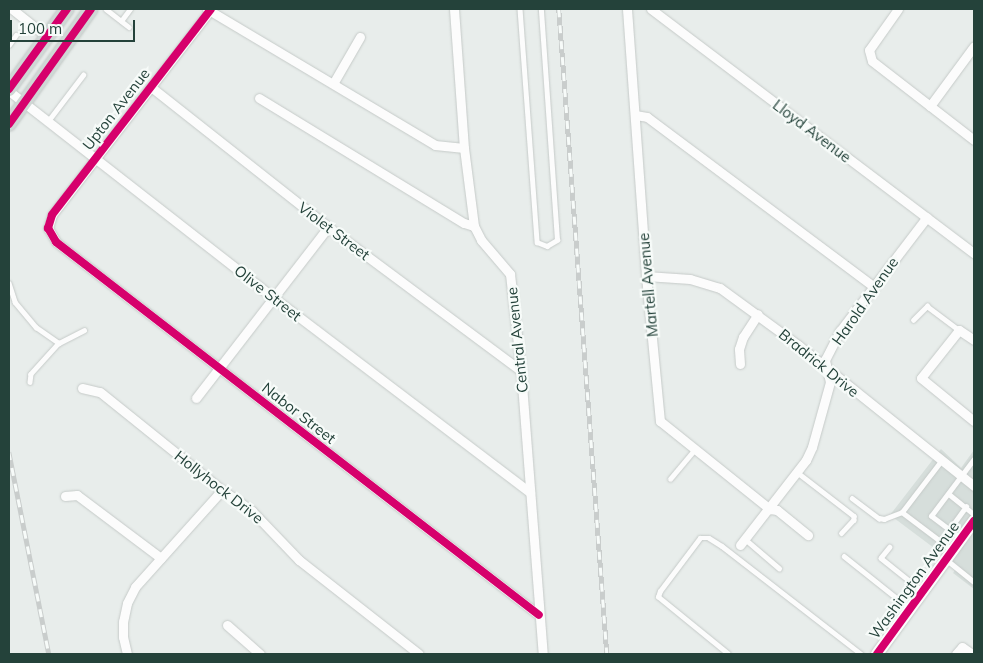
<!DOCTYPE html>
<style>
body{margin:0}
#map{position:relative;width:983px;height:663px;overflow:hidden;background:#e8edeb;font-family:Mulish,sans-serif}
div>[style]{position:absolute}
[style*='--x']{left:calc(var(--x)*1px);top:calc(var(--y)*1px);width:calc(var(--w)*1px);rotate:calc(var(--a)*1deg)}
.built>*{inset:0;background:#d6dedb}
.roads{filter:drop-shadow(0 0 1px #c5cac8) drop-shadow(0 0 1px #c5cac8)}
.service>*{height:4.5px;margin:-2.25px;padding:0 2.25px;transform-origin:2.25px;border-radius:2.25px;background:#fcfcfc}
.minor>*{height:9px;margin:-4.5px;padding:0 4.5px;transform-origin:4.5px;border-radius:4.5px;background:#fcfcfc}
.secondary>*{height:12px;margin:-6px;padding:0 6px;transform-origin:6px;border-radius:6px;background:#fcfcfc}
.primary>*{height:14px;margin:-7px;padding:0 7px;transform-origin:7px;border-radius:7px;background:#cfd7d5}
.rail>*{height:4.5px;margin-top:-2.25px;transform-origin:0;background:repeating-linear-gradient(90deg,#f7fbf9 0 8px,#c9cdcc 0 16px);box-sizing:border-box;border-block:1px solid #c9cdcc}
.cycleway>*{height:8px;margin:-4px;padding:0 4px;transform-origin:4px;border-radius:4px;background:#d6006c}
span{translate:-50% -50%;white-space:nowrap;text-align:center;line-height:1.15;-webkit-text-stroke:4.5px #f7fbf9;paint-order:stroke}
.street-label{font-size:15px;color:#24423a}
.frame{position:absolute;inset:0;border:10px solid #24423a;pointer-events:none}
.scale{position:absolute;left:10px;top:20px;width:125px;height:22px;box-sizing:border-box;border:2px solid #24423a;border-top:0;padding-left:6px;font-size:15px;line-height:18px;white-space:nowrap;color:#24423a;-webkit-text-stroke:4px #f7fbf9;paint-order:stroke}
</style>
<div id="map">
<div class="built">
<i style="clip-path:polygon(941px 449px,961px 468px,974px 450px,974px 589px,953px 573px,958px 566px,890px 515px)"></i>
</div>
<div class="roads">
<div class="service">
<i style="--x:106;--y:9;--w:29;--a:38"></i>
<i style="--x:520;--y:9;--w:234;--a:85.8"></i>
<i style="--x:537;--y:242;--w:11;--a:22"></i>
<i style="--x:547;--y:246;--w:12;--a:-31"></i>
<i style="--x:557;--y:240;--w:232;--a:-94"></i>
<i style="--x:121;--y:21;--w:15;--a:-53"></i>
<i style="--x:9;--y:45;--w:12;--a:-55"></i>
<i style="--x:48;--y:121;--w:58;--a:-52.7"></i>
<i style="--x:9;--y:283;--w:20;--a:72"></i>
<i style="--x:15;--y:302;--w:33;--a:50"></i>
<i style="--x:36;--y:327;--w:28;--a:35"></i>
<i style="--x:59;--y:343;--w:42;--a:132.1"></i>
<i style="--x:31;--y:374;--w:8;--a:97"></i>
<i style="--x:913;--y:320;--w:20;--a:-45"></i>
<i style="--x:927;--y:306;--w:40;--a:37"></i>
<i style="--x:59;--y:343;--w:28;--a:-27"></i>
<i style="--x:797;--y:472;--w:72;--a:37.7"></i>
<i style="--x:854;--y:516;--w:4;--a:90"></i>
<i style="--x:854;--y:520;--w:18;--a:133"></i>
<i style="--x:670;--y:479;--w:39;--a:-50"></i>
<i style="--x:949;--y:494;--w:32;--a:39"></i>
<i style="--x:852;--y:498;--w:34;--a:37"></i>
<i style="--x:879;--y:518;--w:5;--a:11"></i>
<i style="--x:884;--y:519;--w:19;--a:-21"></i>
<i style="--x:902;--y:512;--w:64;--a:-52.6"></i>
<i style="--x:902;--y:512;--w:61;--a:37.1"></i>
<i style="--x:949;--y:530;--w:29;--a:-54"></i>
<i style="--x:960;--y:538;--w:36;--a:-143"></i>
<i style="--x:931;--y:516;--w:71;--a:-53"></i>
<i style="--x:745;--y:539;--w:45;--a:40.5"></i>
<i style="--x:890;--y:547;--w:14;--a:129"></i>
<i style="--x:881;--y:558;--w:51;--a:38.7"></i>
<i style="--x:844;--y:556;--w:82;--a:38.6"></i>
<i style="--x:947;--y:560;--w:35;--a:39"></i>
<i style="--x:728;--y:654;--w:90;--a:-140.8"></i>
<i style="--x:658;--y:597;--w:6;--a:-72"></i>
<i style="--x:660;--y:591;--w:66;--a:-53"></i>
<i style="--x:700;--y:538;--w:9;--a:0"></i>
<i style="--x:709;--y:538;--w:15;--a:32"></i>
<i style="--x:722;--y:546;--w:176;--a:37.8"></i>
</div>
<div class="minor">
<i style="--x:12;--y:9;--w:43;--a:38.5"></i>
<i style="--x:207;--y:9;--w:265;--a:30.8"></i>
<i style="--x:435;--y:145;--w:29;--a:6"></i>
<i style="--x:211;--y:9;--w:260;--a:127.7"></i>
<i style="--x:52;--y:215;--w:14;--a:107"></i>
<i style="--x:48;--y:228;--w:16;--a:60"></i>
<i style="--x:56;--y:242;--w:610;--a:37.68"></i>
<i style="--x:454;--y:9;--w:139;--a:85.9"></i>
<i style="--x:464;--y:148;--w:79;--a:82.7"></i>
<i style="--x:474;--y:226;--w:16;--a:63"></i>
<i style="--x:481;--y:240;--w:45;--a:49.5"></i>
<i style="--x:510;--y:274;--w:98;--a:83.5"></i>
<i style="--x:521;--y:371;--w:284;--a:85.6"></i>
<i style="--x:627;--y:9;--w:268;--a:85.9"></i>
<i style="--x:646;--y:276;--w:146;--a:84.5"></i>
<i style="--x:660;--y:421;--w:141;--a:38.7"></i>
<i style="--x:770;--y:509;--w:7;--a:8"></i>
<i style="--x:777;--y:510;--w:40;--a:39"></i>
<i style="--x:651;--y:9;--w:405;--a:37.1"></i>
<i style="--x:898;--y:9;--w:50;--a:125.3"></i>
<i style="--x:869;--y:50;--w:11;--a:75"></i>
<i style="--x:872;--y:61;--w:129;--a:37.8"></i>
<i style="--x:334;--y:82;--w:52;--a:-60"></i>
<i style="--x:151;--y:87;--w:226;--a:38.3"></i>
<i style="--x:328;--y:227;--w:241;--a:36.7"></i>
<i style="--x:9;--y:91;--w:336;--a:38"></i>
<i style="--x:274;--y:298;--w:321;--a:37.2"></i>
<i style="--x:259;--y:98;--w:240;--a:31.4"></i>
<i style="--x:464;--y:223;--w:10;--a:17"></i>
<i style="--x:930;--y:106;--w:74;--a:-53.7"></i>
<i style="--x:635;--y:115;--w:12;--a:9"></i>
<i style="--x:647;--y:117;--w:284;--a:36.8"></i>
<i style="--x:646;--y:276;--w:44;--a:3.9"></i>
<i style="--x:690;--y:279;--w:31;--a:17"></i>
<i style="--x:720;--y:288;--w:97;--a:36.2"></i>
<i style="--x:798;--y:345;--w:226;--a:38.7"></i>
<i style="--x:974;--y:340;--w:18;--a:-146"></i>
<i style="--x:959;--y:330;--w:61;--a:128.4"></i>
<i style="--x:921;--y:378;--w:68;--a:39.1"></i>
<i style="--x:740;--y:364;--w:15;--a:-94"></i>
<i style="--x:739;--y:349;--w:13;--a:-72"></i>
<i style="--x:743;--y:337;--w:27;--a:-57"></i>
<i style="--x:82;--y:388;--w:18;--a:13"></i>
<i style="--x:100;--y:392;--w:156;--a:38.8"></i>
<i style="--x:222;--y:490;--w:37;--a:35"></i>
<i style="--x:252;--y:511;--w:68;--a:46.2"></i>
<i style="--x:299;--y:560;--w:152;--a:38.1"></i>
<i style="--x:196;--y:398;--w:216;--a:-52.3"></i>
<i style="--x:65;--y:496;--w:12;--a:-5"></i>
<i style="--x:77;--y:495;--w:105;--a:36.9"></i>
<i style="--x:740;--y:545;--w:108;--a:-52.2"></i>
<i style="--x:806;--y:460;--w:14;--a:-65"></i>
<i style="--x:812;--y:447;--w:67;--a:-74.5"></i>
<i style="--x:830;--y:382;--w:23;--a:-103"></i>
<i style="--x:825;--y:360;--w:33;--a:-63"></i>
<i style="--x:840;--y:331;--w:143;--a:-52.7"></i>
<i style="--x:227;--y:625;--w:44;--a:41.3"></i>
<i style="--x:127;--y:654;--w:17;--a:-103"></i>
<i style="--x:123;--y:637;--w:15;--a:-90"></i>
<i style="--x:123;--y:622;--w:19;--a:-78"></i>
<i style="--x:127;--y:603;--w:18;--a:-63"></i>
<i style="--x:135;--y:587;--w:130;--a:-48.1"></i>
<i style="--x:956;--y:654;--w:9;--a:-49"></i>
<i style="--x:962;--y:647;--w:12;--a:35"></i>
</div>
<div class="secondary">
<i style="--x:877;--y:654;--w:165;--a:-53.9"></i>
</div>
<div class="primary">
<i style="--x:9;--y:89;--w:99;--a:-54.1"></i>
<i style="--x:9;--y:124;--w:141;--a:-54.5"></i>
</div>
</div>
<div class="rail">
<i style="--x:559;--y:9;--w:647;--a:85.74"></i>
<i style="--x:9;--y:452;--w:206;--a:78.8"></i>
</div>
<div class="cycleway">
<i style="--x:211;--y:9;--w:260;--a:127.7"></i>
<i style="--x:52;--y:215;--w:14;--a:107"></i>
<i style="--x:48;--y:228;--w:16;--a:60"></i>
<i style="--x:56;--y:242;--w:610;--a:37.68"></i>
<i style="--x:9;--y:89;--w:99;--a:-54.1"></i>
<i style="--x:9;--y:124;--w:141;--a:-54.5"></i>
<i style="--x:877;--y:654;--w:165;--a:-53.9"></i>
</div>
<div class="street-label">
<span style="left:116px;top:109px;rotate:-52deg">Upton Avenue</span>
<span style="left:812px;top:131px;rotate:37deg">Lloyd Avenue</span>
<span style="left:334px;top:231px;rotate:37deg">Violet Street</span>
<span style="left:648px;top:285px;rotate:-95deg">Martell Avenue</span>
<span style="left:268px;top:293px;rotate:38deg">Olive Street</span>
<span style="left:865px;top:301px;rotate:-55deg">Harold Avenue</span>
<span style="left:517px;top:340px;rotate:-96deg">Central Avenue</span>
<span style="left:819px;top:363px;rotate:39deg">Bradrick Drive</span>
<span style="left:299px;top:413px;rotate:38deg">Nabor Street</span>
<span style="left:219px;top:487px;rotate:38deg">Hollyhock Drive</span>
<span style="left:914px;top:580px;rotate:-54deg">Washington Avenue</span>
</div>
<div class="frame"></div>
<div class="scale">100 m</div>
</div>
